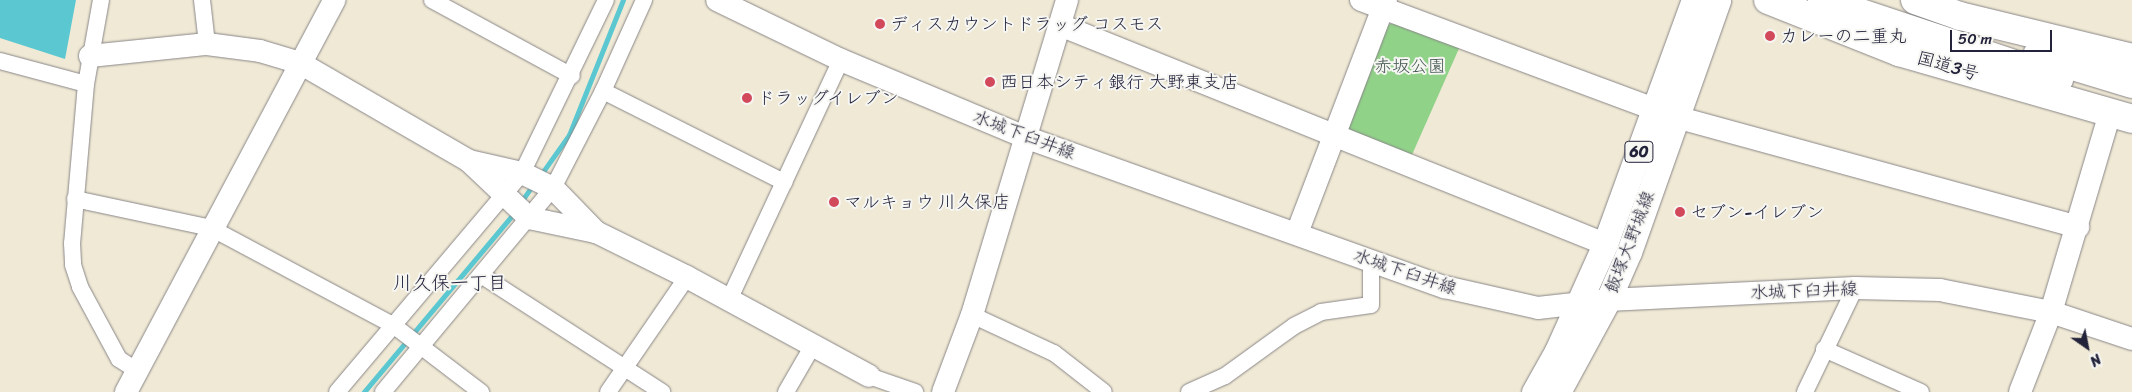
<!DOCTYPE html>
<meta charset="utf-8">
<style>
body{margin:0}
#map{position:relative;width:2132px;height:392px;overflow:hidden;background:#f0e9d5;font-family:Sriracha,"Klee One",sans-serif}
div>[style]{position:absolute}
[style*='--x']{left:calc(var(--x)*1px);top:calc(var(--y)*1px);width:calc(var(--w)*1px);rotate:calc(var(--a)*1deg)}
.green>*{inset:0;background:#91d289}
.water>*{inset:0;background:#5bc8d1}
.stream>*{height:4.5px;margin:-2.25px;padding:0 2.25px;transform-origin:2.25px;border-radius:2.25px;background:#5bc8d1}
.roads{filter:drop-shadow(0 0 1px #898688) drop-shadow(0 0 1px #898688)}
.street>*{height:16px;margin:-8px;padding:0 8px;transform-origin:8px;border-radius:8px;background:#fff}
.secondary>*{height:22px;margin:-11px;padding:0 11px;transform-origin:11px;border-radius:11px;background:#fff}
.primary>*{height:25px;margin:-12.5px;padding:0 12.5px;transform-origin:12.5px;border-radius:12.5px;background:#fff}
.highway>*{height:28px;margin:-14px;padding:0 14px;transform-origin:14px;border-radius:14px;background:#fff}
.dots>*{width:14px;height:14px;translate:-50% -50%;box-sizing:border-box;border:2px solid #f6f6f2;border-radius:50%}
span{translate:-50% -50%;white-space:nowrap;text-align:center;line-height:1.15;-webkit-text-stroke:4px #f6f6f2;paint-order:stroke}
.shield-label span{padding:1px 4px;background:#f6f6f2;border:1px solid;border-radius:4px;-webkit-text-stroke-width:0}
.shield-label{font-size:16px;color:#22223b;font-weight:700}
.poi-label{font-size:18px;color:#22223b}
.left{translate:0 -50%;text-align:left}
.park-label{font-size:18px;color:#435752}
.street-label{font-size:18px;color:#22223b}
.neighbourhood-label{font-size:19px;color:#22223b}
.north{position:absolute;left:2062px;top:322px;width:50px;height:50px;-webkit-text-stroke:4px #f6f6f2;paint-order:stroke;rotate:147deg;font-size:14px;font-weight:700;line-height:20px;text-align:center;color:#22223b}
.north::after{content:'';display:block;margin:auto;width:18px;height:22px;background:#22223b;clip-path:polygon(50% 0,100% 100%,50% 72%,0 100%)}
.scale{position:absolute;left:1950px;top:30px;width:102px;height:22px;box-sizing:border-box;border:2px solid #22223b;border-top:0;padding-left:6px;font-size:15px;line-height:18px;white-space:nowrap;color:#22223b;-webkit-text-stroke:4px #f6f6f2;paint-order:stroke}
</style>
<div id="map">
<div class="green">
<i style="clip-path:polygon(1399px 21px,1461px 44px,1411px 157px,1349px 135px,1343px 124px,1385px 26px)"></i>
</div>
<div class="water">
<i style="clip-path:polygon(0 0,76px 0,65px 59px,0 38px)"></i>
</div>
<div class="stream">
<i style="--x:540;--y:176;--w:50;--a:-54.7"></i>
<i style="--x:569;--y:135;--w:145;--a:-68.2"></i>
<i style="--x:521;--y:202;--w:19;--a:-55"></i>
<i style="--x:364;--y:392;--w:234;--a:-50"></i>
</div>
<div class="roads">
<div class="street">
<i style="--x:101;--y:0;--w:85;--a:100.1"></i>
<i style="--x:86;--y:84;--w:160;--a:95"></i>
<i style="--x:72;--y:243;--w:22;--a:87"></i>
<i style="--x:73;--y:265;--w:23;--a:72"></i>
<i style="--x:80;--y:287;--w:82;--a:61.6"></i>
<i style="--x:119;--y:359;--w:20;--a:33"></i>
<i style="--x:202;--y:0;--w:44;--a:83.5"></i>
<i style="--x:432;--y:0;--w:159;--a:28.5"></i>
<i style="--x:0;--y:61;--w:89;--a:15"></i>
<i style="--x:603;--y:91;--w:203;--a:26.7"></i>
<i style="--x:75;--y:199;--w:139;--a:12"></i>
<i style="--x:211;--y:228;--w:206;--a:28.1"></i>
<i style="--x:393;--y:325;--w:111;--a:37.3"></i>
<i style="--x:481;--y:275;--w:216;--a:32.9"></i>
<i style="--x:729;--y:300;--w:265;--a:-65"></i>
<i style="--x:972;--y:315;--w:90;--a:24.9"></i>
<i style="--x:1054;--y:353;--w:63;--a:38"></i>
<i style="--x:1824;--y:349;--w:106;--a:23.9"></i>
<i style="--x:869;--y:376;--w:49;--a:19.2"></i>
<i style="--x:337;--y:392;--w:287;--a:-49.8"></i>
<i style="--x:522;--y:173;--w:192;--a:-64.1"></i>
<i style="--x:383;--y:392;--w:266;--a:-50.2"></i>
<i style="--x:553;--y:188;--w:109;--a:-62.7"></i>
<i style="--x:603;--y:91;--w:100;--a:-65.7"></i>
<i style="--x:608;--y:392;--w:140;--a:-55.5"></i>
<i style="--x:786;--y:392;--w:52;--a:-60"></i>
<i style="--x:1189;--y:392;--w:39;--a:-24"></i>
<i style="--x:1225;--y:376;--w:85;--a:-35.9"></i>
<i style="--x:1294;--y:326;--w:30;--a:-27"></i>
<i style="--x:1321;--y:312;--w:50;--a:-8"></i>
<i style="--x:1371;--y:305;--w:43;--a:-90"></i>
<i style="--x:1805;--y:392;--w:115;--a:-64.3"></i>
</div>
<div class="secondary">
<i style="--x:717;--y:0;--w:138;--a:25.8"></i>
<i style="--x:841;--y:60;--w:199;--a:22.7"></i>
<i style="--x:1025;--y:137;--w:446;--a:19.7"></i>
<i style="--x:1445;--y:287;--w:95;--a:12.7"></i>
<i style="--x:1538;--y:308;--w:70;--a:-6.5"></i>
<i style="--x:1608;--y:300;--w:247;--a:-2.8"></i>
<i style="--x:1855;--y:288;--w:85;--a:1.3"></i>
<i style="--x:1940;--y:290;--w:113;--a:11.2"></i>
<i style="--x:2051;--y:312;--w:85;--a:18.4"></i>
<i style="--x:1361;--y:0;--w:336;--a:20.4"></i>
<i style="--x:1676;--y:117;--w:417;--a:15.3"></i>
<i style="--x:1060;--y:25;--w:587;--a:21.89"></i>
<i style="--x:90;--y:56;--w:118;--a:-5.9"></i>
<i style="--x:207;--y:44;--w:53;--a:7.5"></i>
<i style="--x:260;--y:51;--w:42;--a:16.7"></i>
<i style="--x:300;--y:63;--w:195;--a:30.1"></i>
<i style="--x:469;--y:161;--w:83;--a:43.5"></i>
<i style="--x:529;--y:218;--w:68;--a:11.8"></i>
<i style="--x:596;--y:232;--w:102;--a:26.3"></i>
<i style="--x:687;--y:277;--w:207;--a:28.5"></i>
<i style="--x:469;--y:161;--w:54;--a:12.8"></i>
<i style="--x:522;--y:173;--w:34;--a:26"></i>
<i style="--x:553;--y:188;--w:62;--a:45.7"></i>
<i style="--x:1297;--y:233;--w:249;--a:-69.1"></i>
<i style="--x:126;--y:392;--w:444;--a:-62"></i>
<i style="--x:943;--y:392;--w:82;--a:-69.4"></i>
<i style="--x:972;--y:315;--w:329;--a:-73.2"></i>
<i style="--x:2020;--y:392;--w:86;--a:-68.8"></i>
<i style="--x:2051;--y:312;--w:208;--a:-73.5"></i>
</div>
<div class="primary">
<i style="--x:1534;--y:392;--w:47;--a:-60.7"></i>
<i style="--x:1557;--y:351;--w:117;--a:-65.8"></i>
<i style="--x:1605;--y:244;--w:260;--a:-70"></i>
<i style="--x:1558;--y:392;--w:105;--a:-61.5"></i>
<i style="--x:1608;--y:300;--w:52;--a:-66.4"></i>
<i style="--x:1629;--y:252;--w:267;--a:-70.5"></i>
</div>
<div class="highway">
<i style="--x:1768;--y:0;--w:141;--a:21.7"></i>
<i style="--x:1899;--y:52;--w:242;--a:16"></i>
<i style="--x:1822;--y:0;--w:250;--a:18.4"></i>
<i style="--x:1915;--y:0;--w:48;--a:19.6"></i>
<i style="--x:1960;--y:16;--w:177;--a:13.7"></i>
<i style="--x:2037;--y:55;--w:99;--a:17"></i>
</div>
</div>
<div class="dots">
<i style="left:880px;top:24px;background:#d1495b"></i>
<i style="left:1770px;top:36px;background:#d1495b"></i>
<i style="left:990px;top:82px;background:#d1495b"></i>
<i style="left:747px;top:98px;background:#d1495b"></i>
<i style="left:834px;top:202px;background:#d1495b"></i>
<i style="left:1680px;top:212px;background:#d1495b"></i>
</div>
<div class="shield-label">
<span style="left:1639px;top:152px">60</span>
</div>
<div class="poi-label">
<span class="left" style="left:890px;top:24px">ディスカウントドラッグ コスモス</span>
<span class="left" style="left:1780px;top:36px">カレーの二重丸</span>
<span class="left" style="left:1000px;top:82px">西日本シティ銀行 大野東支店</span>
<span class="left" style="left:757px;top:98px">ドラッグイレブン</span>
<span class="left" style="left:844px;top:202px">マルキョウ 川久保店</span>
<span class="left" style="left:1690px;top:212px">セブン-イレブン</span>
</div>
<div class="park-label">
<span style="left:1410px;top:66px">赤坂公園</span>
</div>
<div class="street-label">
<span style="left:1948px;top:66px;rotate:16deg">国道3号</span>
<span style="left:1024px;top:135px;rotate:21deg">水城下臼井線</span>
<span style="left:1630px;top:242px;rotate:-69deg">飯塚大野城線</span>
<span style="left:1405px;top:272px;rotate:19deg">水城下臼井線</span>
<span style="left:1804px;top:291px;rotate:-2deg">水城下臼井線</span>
</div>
<div class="neighbourhood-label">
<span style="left:450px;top:283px">川久保一丁目</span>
</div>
<div class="north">N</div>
<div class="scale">50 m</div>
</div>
